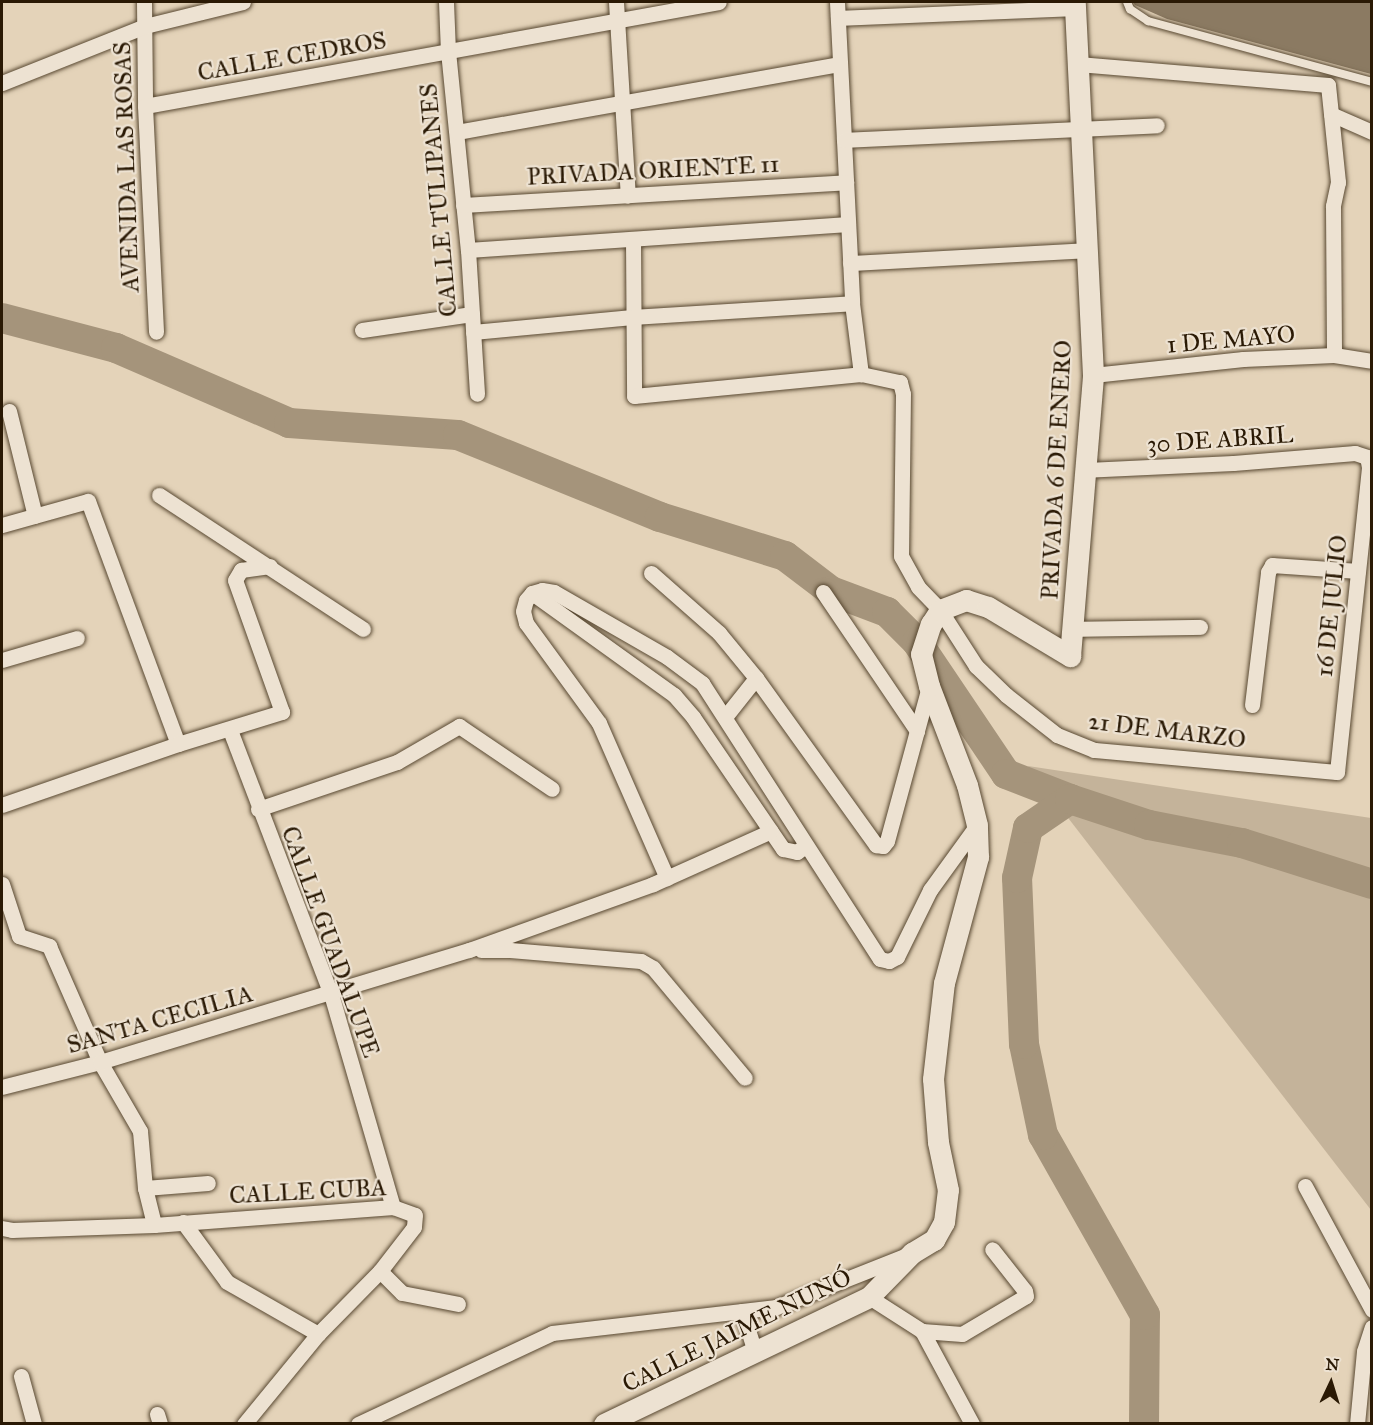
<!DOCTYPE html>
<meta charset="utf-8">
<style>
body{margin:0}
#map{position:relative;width:1373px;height:1425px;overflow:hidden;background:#e4d3b9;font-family:"IM FELL Great Primer",serif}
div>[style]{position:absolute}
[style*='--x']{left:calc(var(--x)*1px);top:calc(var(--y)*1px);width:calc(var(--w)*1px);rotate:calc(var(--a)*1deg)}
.green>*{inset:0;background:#c4b39a}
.river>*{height:30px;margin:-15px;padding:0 15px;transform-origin:15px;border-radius:15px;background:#a5947b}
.building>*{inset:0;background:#8b7a62}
.roads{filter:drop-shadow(0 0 2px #584831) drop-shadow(0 0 2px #584831)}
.lane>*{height:8px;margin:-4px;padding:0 4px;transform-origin:4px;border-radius:4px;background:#ede2d2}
.street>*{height:15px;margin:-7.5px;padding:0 7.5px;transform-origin:7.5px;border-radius:7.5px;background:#ede2d2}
.secondary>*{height:21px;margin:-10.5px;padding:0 10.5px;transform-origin:10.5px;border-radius:10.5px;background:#ede2d2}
span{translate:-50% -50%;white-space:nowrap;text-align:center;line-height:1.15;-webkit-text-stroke:4.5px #ede2d2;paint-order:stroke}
.street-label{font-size:24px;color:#2a1904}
.frame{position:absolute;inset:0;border:3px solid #2a1904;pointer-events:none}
.north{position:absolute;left:1301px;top:1353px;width:60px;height:60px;-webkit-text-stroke:4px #ede2d2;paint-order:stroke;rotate:4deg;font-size:16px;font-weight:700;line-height:24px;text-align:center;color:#2a1904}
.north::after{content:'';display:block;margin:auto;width:21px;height:27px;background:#2a1904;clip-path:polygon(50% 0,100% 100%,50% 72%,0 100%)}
</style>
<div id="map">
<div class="green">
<i style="clip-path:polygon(1028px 766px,1371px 818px,1371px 1210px)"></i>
</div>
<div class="river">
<i style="--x:2;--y:318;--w:118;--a:14.7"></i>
<i style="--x:116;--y:348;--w:189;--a:23.4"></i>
<i style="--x:289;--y:423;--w:169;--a:4.1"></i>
<i style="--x:458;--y:435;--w:218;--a:22.1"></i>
<i style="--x:660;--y:517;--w:131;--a:17.3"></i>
<i style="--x:785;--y:556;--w:58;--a:37.3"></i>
<i style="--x:831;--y:591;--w:60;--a:20.6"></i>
<i style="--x:887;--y:612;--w:42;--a:45"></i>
<i style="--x:917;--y:642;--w:159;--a:56"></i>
<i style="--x:1006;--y:774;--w:69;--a:21.3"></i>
<i style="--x:1144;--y:1424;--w:109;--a:-89.5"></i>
<i style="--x:1145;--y:1315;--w:207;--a:-119.5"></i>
<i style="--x:1043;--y:1135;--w:93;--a:-101.8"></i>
<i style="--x:1024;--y:1044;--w:166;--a:-92.4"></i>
<i style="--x:1017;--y:878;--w:51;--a:-77.6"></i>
<i style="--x:1028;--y:828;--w:51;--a:-34.6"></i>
<i style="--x:1070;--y:799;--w:83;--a:18.2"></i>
<i style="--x:1149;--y:825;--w:95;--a:11"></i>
<i style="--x:1242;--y:843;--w:136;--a:17.5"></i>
</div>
<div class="building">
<i style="clip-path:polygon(1133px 2px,1371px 2px,1371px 74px,1167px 19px,1135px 5px)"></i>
</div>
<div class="roads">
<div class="lane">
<i style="--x:1127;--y:2;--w:8;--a:67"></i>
<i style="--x:1130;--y:9;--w:22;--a:34"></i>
<i style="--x:1148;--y:21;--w:232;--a:15.2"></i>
</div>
<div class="street">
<i style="--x:144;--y:2;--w:104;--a:89.4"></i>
<i style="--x:145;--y:106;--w:226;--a:87.2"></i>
<i style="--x:446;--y:2;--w:49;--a:87.7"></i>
<i style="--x:448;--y:51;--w:200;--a:84.3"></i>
<i style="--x:468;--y:250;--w:144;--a:86.4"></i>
<i style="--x:616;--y:2;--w:194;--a:86.5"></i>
<i style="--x:837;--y:2;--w:301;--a:87.1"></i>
<i style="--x:852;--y:303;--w:72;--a:82.8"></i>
<i style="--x:838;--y:18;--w:237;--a:-2.4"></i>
<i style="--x:1078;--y:64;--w:251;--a:4.8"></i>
<i style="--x:1328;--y:85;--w:98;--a:84.1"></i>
<i style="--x:1338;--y:182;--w:25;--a:102"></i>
<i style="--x:1333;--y:206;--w:149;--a:89.6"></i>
<i style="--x:2;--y:83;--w:154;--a:-21.7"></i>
<i style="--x:145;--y:26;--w:101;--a:-13.8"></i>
<i style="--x:145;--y:106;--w:583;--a:-10.27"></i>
<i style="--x:1331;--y:114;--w:45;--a:23.7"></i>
<i style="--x:457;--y:132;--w:389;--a:-10.1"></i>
<i style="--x:844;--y:140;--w:313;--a:-2.7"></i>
<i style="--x:463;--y:205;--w:384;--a:-3.4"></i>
<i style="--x:633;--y:239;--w:157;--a:89.6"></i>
<i style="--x:634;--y:396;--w:228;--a:-5.5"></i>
<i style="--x:861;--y:374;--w:40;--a:12"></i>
<i style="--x:900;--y:382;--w:12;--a:76"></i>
<i style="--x:903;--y:394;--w:162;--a:90.7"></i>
<i style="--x:901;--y:556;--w:35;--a:61"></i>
<i style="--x:918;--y:587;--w:32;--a:46"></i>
<i style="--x:940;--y:610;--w:67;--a:57.3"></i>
<i style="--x:976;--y:666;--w:42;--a:44"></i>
<i style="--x:1006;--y:695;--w:65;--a:38.1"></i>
<i style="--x:1057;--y:735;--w:40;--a:22"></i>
<i style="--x:1094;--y:750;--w:244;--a:5.2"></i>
<i style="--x:1337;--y:772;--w:307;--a:-84"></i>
<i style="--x:1369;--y:467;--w:10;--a:-101"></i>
<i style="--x:1367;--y:457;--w:13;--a:-162"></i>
<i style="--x:1355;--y:453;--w:122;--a:175.3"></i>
<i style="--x:1233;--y:463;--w:146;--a:177.3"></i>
<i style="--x:468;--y:250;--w:381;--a:-3.9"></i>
<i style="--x:850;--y:263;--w:237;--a:-3.1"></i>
<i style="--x:362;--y:330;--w:111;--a:-8.3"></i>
<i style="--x:473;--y:332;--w:160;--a:-5.4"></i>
<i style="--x:632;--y:317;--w:220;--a:-3.6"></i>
<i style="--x:1093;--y:375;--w:151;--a:-6.1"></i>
<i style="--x:1243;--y:359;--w:91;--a:-2.5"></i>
<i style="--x:1334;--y:355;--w:38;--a:9"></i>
<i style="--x:9;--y:411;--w:108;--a:76.1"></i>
<i style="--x:159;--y:495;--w:244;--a:33.3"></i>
<i style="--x:2;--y:525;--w:89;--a:-15.6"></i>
<i style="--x:88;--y:501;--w:259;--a:69.7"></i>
<i style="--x:651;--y:573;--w:91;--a:41.4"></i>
<i style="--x:719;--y:633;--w:58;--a:50.6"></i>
<i style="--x:756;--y:678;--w:206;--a:54.3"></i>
<i style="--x:876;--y:845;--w:7;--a:8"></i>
<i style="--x:883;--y:846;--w:6;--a:-51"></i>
<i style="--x:887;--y:841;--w:161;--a:-74.8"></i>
<i style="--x:823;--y:592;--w:168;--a:55.9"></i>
<i style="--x:532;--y:593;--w:175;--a:35.7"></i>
<i style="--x:674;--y:695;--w:29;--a:49"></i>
<i style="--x:693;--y:717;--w:160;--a:55.7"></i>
<i style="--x:783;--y:849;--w:14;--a:12"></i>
<i style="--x:797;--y:852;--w:11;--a:-38"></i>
<i style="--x:1072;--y:629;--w:128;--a:-0.9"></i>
<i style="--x:2;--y:660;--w:78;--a:-16.3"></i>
<i style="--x:1252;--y:705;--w:134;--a:-83.1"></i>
<i style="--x:1268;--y:572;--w:8;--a:-60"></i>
<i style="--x:1272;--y:565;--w:86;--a:4"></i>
<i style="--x:725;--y:717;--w:50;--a:-51.5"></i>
<i style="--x:230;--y:730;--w:283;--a:69.1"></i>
<i style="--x:331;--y:994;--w:222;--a:73.8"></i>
<i style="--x:2;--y:805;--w:186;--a:-19.1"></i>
<i style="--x:178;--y:744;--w:109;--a:-17.1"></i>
<i style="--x:282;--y:712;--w:140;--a:-109.6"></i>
<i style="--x:235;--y:580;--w:12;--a:-59"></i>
<i style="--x:241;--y:570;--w:29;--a:-8"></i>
<i style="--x:258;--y:809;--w:147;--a:-18.7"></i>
<i style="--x:397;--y:762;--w:72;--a:-30.1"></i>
<i style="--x:459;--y:726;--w:112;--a:34.1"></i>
<i style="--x:667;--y:878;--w:169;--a:-113.7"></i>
<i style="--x:599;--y:723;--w:124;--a:-126.1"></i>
<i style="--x:526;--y:623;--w:12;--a:-104"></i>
<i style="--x:523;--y:611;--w:11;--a:-75"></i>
<i style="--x:526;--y:600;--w:9;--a:-49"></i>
<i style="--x:532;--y:593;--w:10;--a:-17"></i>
<i style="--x:542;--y:590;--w:12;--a:9"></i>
<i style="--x:554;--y:592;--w:130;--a:29.9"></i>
<i style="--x:667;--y:657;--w:44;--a:36.6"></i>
<i style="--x:702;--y:683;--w:328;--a:57.2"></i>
<i style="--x:880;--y:959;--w:9;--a:13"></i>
<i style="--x:889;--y:961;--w:9;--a:-27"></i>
<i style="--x:897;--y:957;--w:75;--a:-63.8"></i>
<i style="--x:930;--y:890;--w:80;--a:-54.1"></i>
<i style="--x:2;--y:884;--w:55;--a:71.9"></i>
<i style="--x:19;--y:936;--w:32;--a:18"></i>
<i style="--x:49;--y:946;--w:127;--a:66.3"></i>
<i style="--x:100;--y:1062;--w:80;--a:59.9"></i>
<i style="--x:140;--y:1131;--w:57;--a:85"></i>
<i style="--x:145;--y:1188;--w:38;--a:76"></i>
<i style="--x:481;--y:950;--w:29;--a:0"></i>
<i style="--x:510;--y:950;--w:131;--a:4.8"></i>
<i style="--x:641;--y:961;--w:14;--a:30"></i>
<i style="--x:653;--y:968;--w:143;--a:50.1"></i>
<i style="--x:2;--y:1087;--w:101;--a:-14.3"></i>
<i style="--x:100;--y:1062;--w:386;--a:-16.9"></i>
<i style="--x:469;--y:950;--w:195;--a:-19.7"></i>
<i style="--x:653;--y:884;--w:129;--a:-24.2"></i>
<i style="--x:1305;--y:1186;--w:141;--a:61.6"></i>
<i style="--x:145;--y:1188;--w:63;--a:-4.5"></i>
<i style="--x:183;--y:1222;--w:74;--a:53.7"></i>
<i style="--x:227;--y:1282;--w:105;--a:29.7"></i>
<i style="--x:2;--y:1228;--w:10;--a:11"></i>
<i style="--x:12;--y:1230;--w:142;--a:-2"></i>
<i style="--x:154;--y:1225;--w:240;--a:-4.3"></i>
<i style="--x:393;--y:1207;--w:23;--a:20"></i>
<i style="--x:415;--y:1215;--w:12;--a:95"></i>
<i style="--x:414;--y:1227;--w:56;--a:127.7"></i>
<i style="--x:380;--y:1271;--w:88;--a:134.5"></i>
<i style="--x:318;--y:1334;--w:117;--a:129.4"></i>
<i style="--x:380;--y:1271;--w:31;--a:45"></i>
<i style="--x:402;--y:1293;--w:57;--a:11.1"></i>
<i style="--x:869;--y:1297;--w:63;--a:32.7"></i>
<i style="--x:922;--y:1331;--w:40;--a:4.3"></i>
<i style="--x:962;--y:1334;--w:74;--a:-30.7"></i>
<i style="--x:1026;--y:1296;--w:5;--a:-101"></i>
<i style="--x:1025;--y:1291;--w:53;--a:-128.2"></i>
<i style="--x:742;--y:1311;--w:43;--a:72.4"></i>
<i style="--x:922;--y:1331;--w:106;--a:61.7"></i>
<i style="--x:21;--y:1376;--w:50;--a:74.8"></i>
<i style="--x:157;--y:1414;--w:10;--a:73"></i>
<i style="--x:358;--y:1424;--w:214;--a:-25.1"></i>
<i style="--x:552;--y:1333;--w:226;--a:-6.6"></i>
<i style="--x:776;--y:1307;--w:139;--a:-21.6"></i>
<i style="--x:1357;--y:1424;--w:73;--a:-84.5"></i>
<i style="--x:1364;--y:1351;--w:25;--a:-72"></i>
</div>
<div class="secondary">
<i style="--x:604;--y:1424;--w:294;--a:-25.6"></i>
<i style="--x:869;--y:1297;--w:62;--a:-45.7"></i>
<i style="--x:912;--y:1253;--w:26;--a:-31"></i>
<i style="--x:934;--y:1240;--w:21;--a:-61"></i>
<i style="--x:944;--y:1222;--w:32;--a:-83"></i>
<i style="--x:948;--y:1190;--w:49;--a:-101.8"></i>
<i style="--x:938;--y:1142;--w:63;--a:-94.5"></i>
<i style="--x:933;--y:1079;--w:97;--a:-83.5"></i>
<i style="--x:944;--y:983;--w:131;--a:-74.9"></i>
<i style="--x:978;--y:857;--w:32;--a:-92"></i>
<i style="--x:977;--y:825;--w:41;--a:-104"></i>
<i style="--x:967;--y:785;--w:106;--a:-111"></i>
<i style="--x:929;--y:686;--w:33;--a:-104"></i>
<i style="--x:921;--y:654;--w:32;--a:-72"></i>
<i style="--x:931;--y:624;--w:17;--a:-57"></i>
<i style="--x:940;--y:610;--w:28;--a:-21"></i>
<i style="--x:966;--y:600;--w:23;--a:18"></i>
<i style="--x:988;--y:607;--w:96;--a:30.9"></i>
<i style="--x:1070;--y:656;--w:282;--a:-85.3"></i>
<i style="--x:1093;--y:375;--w:373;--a:-92.8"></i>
</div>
</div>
<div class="street-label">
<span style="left:292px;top:57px;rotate:-10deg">CALLE CEDROS</span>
<span style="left:127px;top:167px;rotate:-92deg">AVENIDA LAS ROSAS</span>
<span style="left:653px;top:171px;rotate:-3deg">PRIVADA ORIENTE 11</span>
<span style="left:439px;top:200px;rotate:-95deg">CALLE TULIPANES</span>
<span style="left:1231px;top:340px;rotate:-5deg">1 DE MAYO</span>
<span style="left:1220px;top:440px;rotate:-4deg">30 DE ABRIL</span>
<span style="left:1057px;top:470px;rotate:-87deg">PRIVADA 6 DE ENERO</span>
<span style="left:1332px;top:606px;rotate:-84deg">16 DE JULIO</span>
<span style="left:1167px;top:731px;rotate:7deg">21 DE MARZO</span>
<span style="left:330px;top:942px;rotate:70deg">CALLE GUADALUPE</span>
<span style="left:160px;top:1020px;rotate:-16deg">SANTA CECILIA</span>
<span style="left:308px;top:1192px;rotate:-3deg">CALLE CUBA</span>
<span style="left:737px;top:1331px;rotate:-26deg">CALLE JAIME NUNÓ</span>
</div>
<div class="frame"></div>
<div class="north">N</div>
</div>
